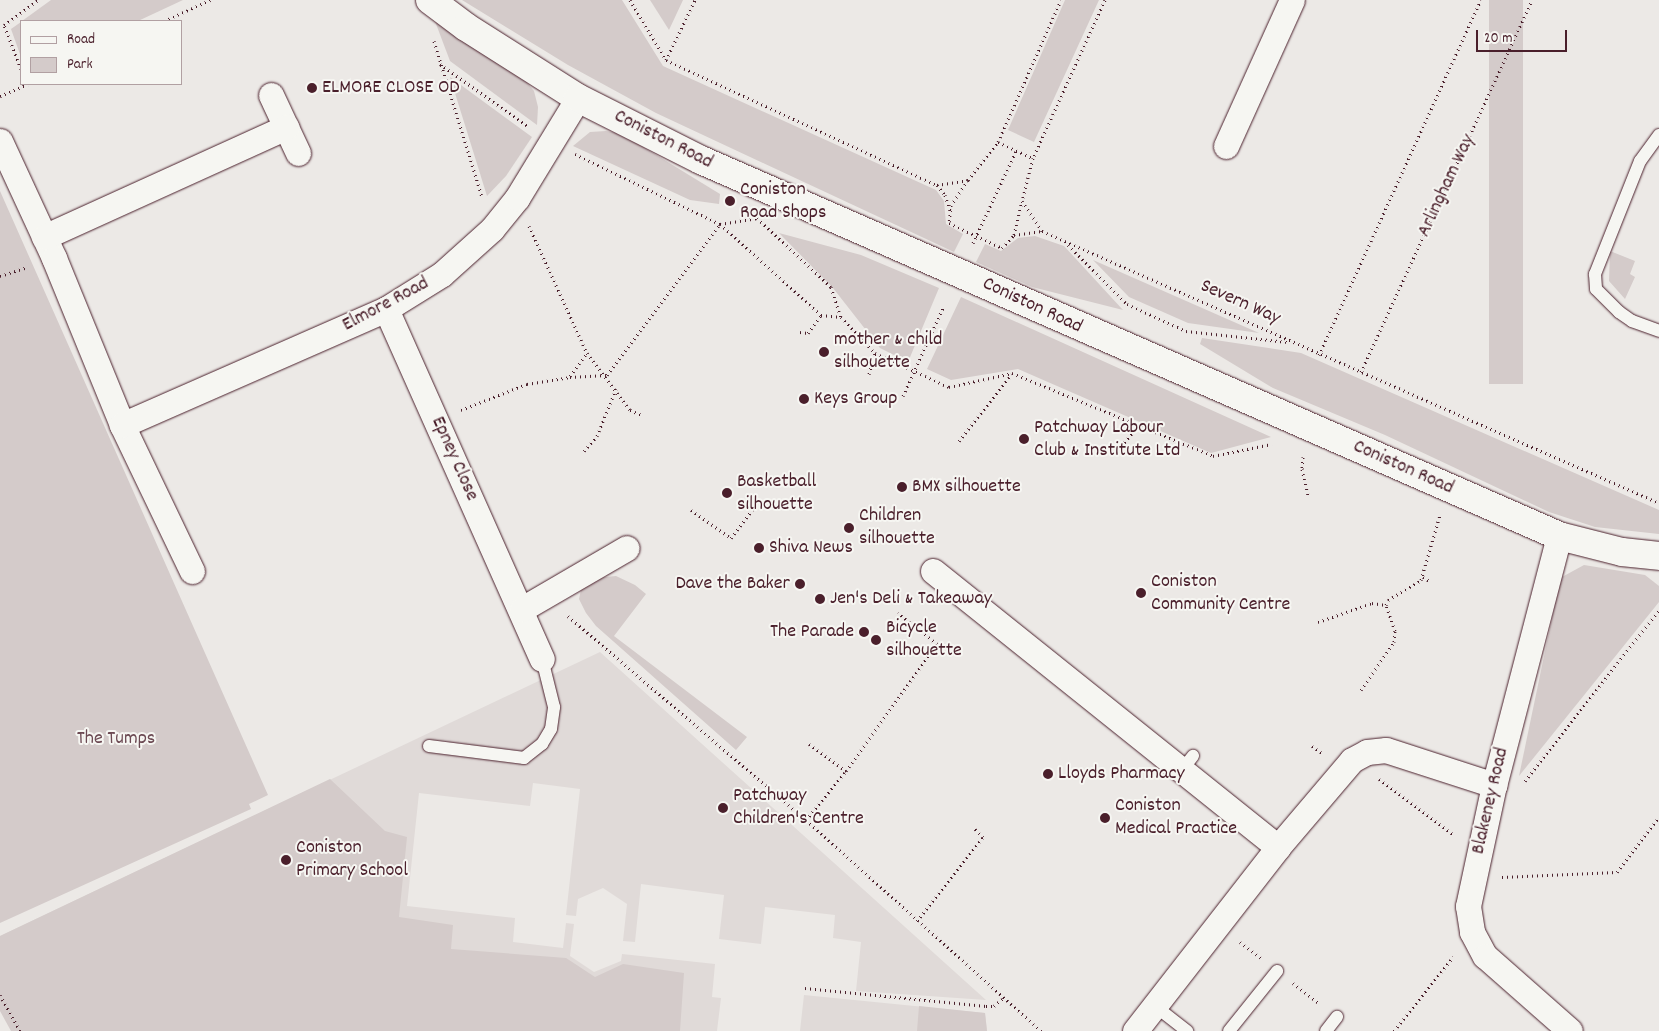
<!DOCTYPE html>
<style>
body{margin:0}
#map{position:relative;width:1659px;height:1031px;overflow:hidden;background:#ece9e6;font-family:Dekko,sans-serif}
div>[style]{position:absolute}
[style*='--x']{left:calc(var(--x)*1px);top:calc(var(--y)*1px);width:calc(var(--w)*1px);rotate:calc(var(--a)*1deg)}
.built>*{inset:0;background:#e0dad8}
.green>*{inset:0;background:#d4cbca;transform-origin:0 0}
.path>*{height:3px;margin-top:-1.5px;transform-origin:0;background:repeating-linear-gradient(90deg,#4a1f2b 0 1px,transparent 0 5px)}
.roads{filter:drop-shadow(0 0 1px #4a1f2b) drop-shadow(0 0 1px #4a1f2b)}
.service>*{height:12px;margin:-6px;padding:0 6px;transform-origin:6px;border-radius:6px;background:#f6f6f2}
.minor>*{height:25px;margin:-12.5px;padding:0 12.5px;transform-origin:12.5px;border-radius:12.5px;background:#f6f6f2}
.tertiary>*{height:28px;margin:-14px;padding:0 14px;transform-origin:14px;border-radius:14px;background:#f6f6f2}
.dots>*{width:14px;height:14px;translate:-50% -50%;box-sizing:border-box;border:2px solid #f6f6f2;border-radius:50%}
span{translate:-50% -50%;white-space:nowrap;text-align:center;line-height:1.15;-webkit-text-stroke:4px #f6f6f2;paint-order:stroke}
.poi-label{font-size:20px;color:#4a1f2b}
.left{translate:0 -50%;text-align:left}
.right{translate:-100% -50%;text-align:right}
.street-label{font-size:20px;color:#4a1f2b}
.park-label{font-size:20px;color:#6c4a53}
.legend{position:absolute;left:20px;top:20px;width:162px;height:65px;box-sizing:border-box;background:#f6f6f2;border:1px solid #b1a0a2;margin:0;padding:6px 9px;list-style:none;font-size:15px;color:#4a1f2b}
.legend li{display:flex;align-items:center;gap:10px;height:25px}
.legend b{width:25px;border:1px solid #b1a0a2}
.scale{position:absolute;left:1476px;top:30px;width:91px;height:22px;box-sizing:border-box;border:2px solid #4a1f2b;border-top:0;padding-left:6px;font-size:15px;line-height:18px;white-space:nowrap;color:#4a1f2b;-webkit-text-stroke:4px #f6f6f2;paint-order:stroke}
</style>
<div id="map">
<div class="built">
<i style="clip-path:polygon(600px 652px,986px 1000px,856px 991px,861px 942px,833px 938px,835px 915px,765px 907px,761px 944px,719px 939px,724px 895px,641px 884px,635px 942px,623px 941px,627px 904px,603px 888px,578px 899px,576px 916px,566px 915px,580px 789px,533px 783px,530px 806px,419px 793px,407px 906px,515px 918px,513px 942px,563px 948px,566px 923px,574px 924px,570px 956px,594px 972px,621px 961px,622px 954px,715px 964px,712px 997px,721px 998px,717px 1031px,46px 1031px,0 936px)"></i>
<i style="clip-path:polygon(804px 995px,985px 1013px,987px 1031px,800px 1031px)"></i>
</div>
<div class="green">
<i style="clip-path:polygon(51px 0,183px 0,138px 21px,22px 21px)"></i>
<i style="clip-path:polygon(462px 0,622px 0,663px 66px,936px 190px,944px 201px,946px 224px,963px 234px,954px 252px,656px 113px,568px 65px)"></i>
<i style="clip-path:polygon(650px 0,683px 0,669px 30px)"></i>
<i style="clip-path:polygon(1065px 0,1099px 0,1034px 142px,1008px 130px)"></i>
<i style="left:1489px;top:0;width:34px;height:384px"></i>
<i style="clip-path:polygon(433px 16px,524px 79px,534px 91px,538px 107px,537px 125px,450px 61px)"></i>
<i style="clip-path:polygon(21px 22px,21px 57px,11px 29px)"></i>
<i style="clip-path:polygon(450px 77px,532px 137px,506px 176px,487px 196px)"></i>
<i style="clip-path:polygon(606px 131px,622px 134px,720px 194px,719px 204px,690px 200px,573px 146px,590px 132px)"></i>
<i style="clip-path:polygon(0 191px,268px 795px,249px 804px,251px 809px,0 923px)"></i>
<i style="clip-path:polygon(779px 233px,861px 255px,939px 288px,908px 362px,880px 348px,833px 288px)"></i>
<i style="clip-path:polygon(1035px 236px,1064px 246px,1123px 310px,1032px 287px,976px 262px,985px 244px,1001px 251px,1018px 238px)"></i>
<i style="clip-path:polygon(1610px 251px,1635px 261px,1630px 274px,1635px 277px,1625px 299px,1609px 281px)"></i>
<i style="clip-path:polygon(1093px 260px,1259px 333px,1188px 323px,1129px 297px)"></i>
<i style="clip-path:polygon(961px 297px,1271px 437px,1211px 453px,1018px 369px,951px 380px,927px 369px)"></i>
<i style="clip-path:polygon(1202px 338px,1301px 353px,1659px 510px,1659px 534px,1595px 527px,1549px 512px,1385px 435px,1273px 388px,1200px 344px)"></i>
<i style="clip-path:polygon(1584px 565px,1645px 575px,1659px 586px,1659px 602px,1519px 776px,1558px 589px,1562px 577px)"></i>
<i style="clip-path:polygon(616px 576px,635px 585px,646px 594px,614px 636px,747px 737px,736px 750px,596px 626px,586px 613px,579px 599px,582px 585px,596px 578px)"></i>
<i style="clip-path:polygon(330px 779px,385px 831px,407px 837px,399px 917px,453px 925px,451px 949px,566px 958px,595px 977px,623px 964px,684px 973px,680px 1031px,11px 1031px,0 1011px,0 936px)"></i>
<i style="clip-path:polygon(919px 1006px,985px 1013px,987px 1031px,917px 1031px)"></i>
</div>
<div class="path">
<i style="--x:630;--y:0;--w:70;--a:59"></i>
<i style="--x:666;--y:60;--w:298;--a:24.8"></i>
<i style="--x:937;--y:185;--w:31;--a:-9"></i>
<i style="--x:968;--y:180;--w:48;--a:-51.7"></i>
<i style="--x:998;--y:142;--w:155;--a:-66.1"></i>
<i style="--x:1105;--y:0;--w:174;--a:114.5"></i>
<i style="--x:1033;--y:158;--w:44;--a:104.3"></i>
<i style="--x:1022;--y:201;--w:36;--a:56"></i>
<i style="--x:1042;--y:231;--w:674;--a:23.79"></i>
<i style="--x:164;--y:21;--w:51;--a:-24.5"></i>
<i style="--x:434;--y:41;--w:163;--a:72.9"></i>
<i style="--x:666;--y:60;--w:67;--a:-64.2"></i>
<i style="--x:440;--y:64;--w:109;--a:35.3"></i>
<i style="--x:21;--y:69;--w:47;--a:-111.1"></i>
<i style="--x:4;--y:25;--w:42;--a:-36.3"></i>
<i style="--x:0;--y:96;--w:30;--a:-23"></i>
<i style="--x:998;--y:142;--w:38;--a:25"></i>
<i style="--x:575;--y:154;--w:161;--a:25.8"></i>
<i style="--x:720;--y:224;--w:136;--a:42"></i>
<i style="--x:821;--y:315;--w:20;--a:6"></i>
<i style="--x:968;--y:180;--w:30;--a:124"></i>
<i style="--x:951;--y:205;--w:18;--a:96"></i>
<i style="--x:949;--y:223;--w:59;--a:25.3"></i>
<i style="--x:1002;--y:248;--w:18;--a:-47"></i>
<i style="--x:1014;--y:235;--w:28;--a:-8"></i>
<i style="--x:937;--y:185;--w:13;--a:51"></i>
<i style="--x:945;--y:195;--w:16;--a:72"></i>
<i style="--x:529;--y:226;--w:140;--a:65.5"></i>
<i style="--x:587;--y:353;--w:71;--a:53"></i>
<i style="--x:630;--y:410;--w:13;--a:23"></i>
<i style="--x:1014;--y:235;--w:35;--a:-77"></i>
<i style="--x:973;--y:243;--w:102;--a:-64.9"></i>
<i style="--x:1068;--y:245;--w:83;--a:45"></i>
<i style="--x:1127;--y:304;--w:65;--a:24.6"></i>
<i style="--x:1186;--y:331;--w:103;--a:6.2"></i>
<i style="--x:0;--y:276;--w:29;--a:-18"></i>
<i style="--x:800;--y:332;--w:8;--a:7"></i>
<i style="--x:808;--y:333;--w:22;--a:-54"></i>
<i style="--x:1319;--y:355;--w:390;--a:-65.5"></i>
<i style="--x:1361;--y:372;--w:409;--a:-65.3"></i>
<i style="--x:869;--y:374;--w:22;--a:-74"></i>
<i style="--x:570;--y:376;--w:29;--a:-54"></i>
<i style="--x:903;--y:396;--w:97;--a:-65.6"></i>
<i style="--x:461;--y:410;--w:71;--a:-21.5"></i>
<i style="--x:527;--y:384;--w:44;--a:-9.2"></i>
<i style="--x:570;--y:377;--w:37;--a:-3"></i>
<i style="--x:607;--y:375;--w:189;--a:-53.2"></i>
<i style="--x:720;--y:224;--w:37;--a:-9"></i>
<i style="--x:757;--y:218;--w:101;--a:43"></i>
<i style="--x:831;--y:287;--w:32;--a:72"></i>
<i style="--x:841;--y:317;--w:50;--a:46.6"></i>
<i style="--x:875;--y:353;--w:55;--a:24.7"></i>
<i style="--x:925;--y:376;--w:26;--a:25"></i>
<i style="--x:949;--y:387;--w:65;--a:-12.5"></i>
<i style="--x:1012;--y:373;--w:217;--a:22.4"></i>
<i style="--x:1213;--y:456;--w:60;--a:-11.5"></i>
<i style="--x:959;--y:441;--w:85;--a:-51.7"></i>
<i style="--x:1118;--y:450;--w:31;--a:-50"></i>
<i style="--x:584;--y:451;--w:20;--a:-49"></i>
<i style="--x:597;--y:436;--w:51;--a:-68"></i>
<i style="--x:1303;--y:457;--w:12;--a:95"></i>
<i style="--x:1302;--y:469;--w:27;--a:77"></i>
<i style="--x:691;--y:510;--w:49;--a:35"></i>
<i style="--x:731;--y:538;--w:36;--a:-53"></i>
<i style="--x:1423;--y:577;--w:9;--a:32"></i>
<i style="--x:568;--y:616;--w:313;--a:40.6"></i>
<i style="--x:806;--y:820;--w:316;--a:41.9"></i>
<i style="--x:1318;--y:622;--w:57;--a:-19.4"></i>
<i style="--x:1372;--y:603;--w:14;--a:8"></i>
<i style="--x:1361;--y:690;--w:58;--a:-55.5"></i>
<i style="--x:1394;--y:642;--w:11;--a:-85"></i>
<i style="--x:1395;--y:631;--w:28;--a:-109"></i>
<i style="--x:1386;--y:605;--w:5;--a:-68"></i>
<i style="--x:1388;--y:600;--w:39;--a:-31"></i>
<i style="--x:1421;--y:580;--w:68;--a:-73.7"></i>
<i style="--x:809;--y:744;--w:46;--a:36.1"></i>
<i style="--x:1312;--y:746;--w:12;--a:35"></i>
<i style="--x:1379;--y:779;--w:94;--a:36.7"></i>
<i style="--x:1525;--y:781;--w:217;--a:-51.9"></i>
<i style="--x:806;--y:820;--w:63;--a:-50.8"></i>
<i style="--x:846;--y:771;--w:156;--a:-54.4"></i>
<i style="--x:937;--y:644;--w:50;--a:-141.5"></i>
<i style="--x:1502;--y:877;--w:115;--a:-2.5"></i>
<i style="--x:1617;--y:872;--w:69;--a:-52.6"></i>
<i style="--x:917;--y:921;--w:107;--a:-51.8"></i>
<i style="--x:983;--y:837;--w:13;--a:-135"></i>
<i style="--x:1240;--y:942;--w:26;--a:37"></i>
<i style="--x:1293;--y:983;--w:34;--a:38"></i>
<i style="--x:805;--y:988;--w:182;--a:5.7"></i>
<i style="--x:986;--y:1006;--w:8;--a:0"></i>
<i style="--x:994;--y:1006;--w:11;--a:-41"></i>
<i style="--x:0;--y:995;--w:41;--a:60.9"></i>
<i style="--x:1394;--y:1031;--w:95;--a:-51.4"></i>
</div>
<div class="roads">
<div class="service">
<i style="--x:1659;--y:135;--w:32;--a:126"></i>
<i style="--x:1640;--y:161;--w:122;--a:111.7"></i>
<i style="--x:1595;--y:274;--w:15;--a:86"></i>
<i style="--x:1596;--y:289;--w:33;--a:45"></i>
<i style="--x:1619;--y:312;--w:16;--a:35"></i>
<i style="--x:1632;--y:321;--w:29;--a:20"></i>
<i style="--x:429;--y:746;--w:96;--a:7.2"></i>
<i style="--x:524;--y:758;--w:23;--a:-38"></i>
<i style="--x:542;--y:744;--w:17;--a:-59"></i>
<i style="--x:551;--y:729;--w:22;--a:-82"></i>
<i style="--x:554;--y:707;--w:49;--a:-104"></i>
<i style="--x:1182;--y:770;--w:18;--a:-52"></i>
<i style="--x:1155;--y:1006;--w:41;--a:38"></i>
<i style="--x:1229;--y:1031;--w:77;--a:-51.3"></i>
<i style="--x:1326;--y:1031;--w:18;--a:-52"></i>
</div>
<div class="minor">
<i style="--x:271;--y:95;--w:64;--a:65"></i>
<i style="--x:0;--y:141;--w:129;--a:65.2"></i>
<i style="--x:54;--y:258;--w:180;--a:67.8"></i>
<i style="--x:122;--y:425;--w:162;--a:64.4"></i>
<i style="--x:1226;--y:146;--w:160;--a:-65.7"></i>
<i style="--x:44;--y:237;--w:266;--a:-24.4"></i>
<i style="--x:386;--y:309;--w:383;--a:66"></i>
<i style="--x:122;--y:425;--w:288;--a:-23.7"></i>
<i style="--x:386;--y:309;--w:66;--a:-32"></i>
<i style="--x:442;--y:274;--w:67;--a:-42"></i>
<i style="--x:492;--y:229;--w:40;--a:-51"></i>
<i style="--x:517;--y:198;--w:117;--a:-58.6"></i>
<i style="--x:1559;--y:536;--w:257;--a:104.6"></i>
<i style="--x:1494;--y:785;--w:124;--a:102.1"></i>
<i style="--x:1468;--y:906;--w:26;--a:81"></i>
<i style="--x:1472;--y:932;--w:27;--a:62"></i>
<i style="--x:1485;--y:956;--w:113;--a:41.4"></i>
<i style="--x:933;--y:571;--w:442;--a:38.7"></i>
<i style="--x:522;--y:609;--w:121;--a:-30.2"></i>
<i style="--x:1135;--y:1031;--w:233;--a:-52.1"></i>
<i style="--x:1278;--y:847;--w:114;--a:-49.6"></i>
<i style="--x:1352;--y:760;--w:17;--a:-28"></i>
<i style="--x:1367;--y:752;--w:19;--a:-6"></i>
<i style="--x:1386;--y:750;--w:114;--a:18"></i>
</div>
<div class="tertiary">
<i style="--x:430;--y:0;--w:45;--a:36.9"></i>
<i style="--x:466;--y:27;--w:133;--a:32.4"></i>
<i style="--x:578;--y:98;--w:138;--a:26.8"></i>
<i style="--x:701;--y:160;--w:937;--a:23.66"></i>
<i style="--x:1559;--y:536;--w:65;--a:14.3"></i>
<i style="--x:1622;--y:552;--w:37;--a:6"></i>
</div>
</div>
<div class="dots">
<i style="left:312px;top:88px;background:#4a1f2b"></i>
<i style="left:730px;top:201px;background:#4a1f2b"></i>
<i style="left:824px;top:352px;background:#4a1f2b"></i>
<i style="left:804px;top:399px;background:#4a1f2b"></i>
<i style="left:1024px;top:439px;background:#4a1f2b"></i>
<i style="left:902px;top:487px;background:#4a1f2b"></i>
<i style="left:727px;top:493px;background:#4a1f2b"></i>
<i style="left:849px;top:528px;background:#4a1f2b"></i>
<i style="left:759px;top:548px;background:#4a1f2b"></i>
<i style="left:800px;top:584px;background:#4a1f2b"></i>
<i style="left:1141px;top:593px;background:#4a1f2b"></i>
<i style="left:820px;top:599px;background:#4a1f2b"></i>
<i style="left:864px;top:632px;background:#4a1f2b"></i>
<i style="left:876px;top:640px;background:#4a1f2b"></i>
<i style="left:1048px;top:774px;background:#4a1f2b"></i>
<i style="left:723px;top:808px;background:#4a1f2b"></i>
<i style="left:1105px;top:818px;background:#4a1f2b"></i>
<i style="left:286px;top:860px;background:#4a1f2b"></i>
</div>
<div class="poi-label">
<span class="left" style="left:322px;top:88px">ELMORE CLOSE OD</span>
<span class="left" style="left:740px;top:202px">Coniston<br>Road Shops</span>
<span class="left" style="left:834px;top:352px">mother &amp; child<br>silhouette</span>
<span class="left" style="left:814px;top:399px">Keys Group</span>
<span class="left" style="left:1034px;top:440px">Patchway Labour<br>Club &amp; Institute Ltd</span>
<span class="left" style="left:737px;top:494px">Basketball<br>silhouette</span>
<span class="left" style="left:912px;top:487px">BMX silhouette</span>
<span class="left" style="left:859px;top:528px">Children<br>silhouette</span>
<span class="left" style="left:769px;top:548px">Shiva News</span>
<span class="left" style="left:1151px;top:594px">Coniston<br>Community Centre</span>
<span class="right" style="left:790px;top:584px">Dave the Baker</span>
<span class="left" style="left:830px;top:599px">Jen's Deli &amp; Takeaway</span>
<span class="left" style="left:886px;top:640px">Bicycle<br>silhouette</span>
<span class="right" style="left:854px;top:632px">The Parade</span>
<span class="left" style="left:1058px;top:774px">Lloyds Pharmacy</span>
<span class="left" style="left:733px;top:808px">Patchway<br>Children's Centre</span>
<span class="left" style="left:1115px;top:818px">Coniston<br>Medical Practice</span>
<span class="left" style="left:296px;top:860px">Coniston<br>Primary School</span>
</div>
<div class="street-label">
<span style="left:663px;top:140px;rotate:27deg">Coniston Road</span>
<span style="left:1447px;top:186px;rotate:-65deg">Arlingham Way</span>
<span style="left:1240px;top:303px;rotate:24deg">Severn Way</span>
<span style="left:386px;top:305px;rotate:-28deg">Elmore Road</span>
<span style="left:1032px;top:306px;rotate:25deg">Coniston Road</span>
<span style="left:454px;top:459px;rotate:66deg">Epney Close</span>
<span style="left:1403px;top:468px;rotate:24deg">Coniston Road</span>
<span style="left:1491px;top:801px;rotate:-77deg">Blakeney Road</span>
</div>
<div class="park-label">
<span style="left:116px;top:739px">The Tumps</span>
</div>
<ul class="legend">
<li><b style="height:6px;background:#f6f6f2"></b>Road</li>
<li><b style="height:14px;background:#d4cbca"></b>Park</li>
</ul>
<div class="scale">20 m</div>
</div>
